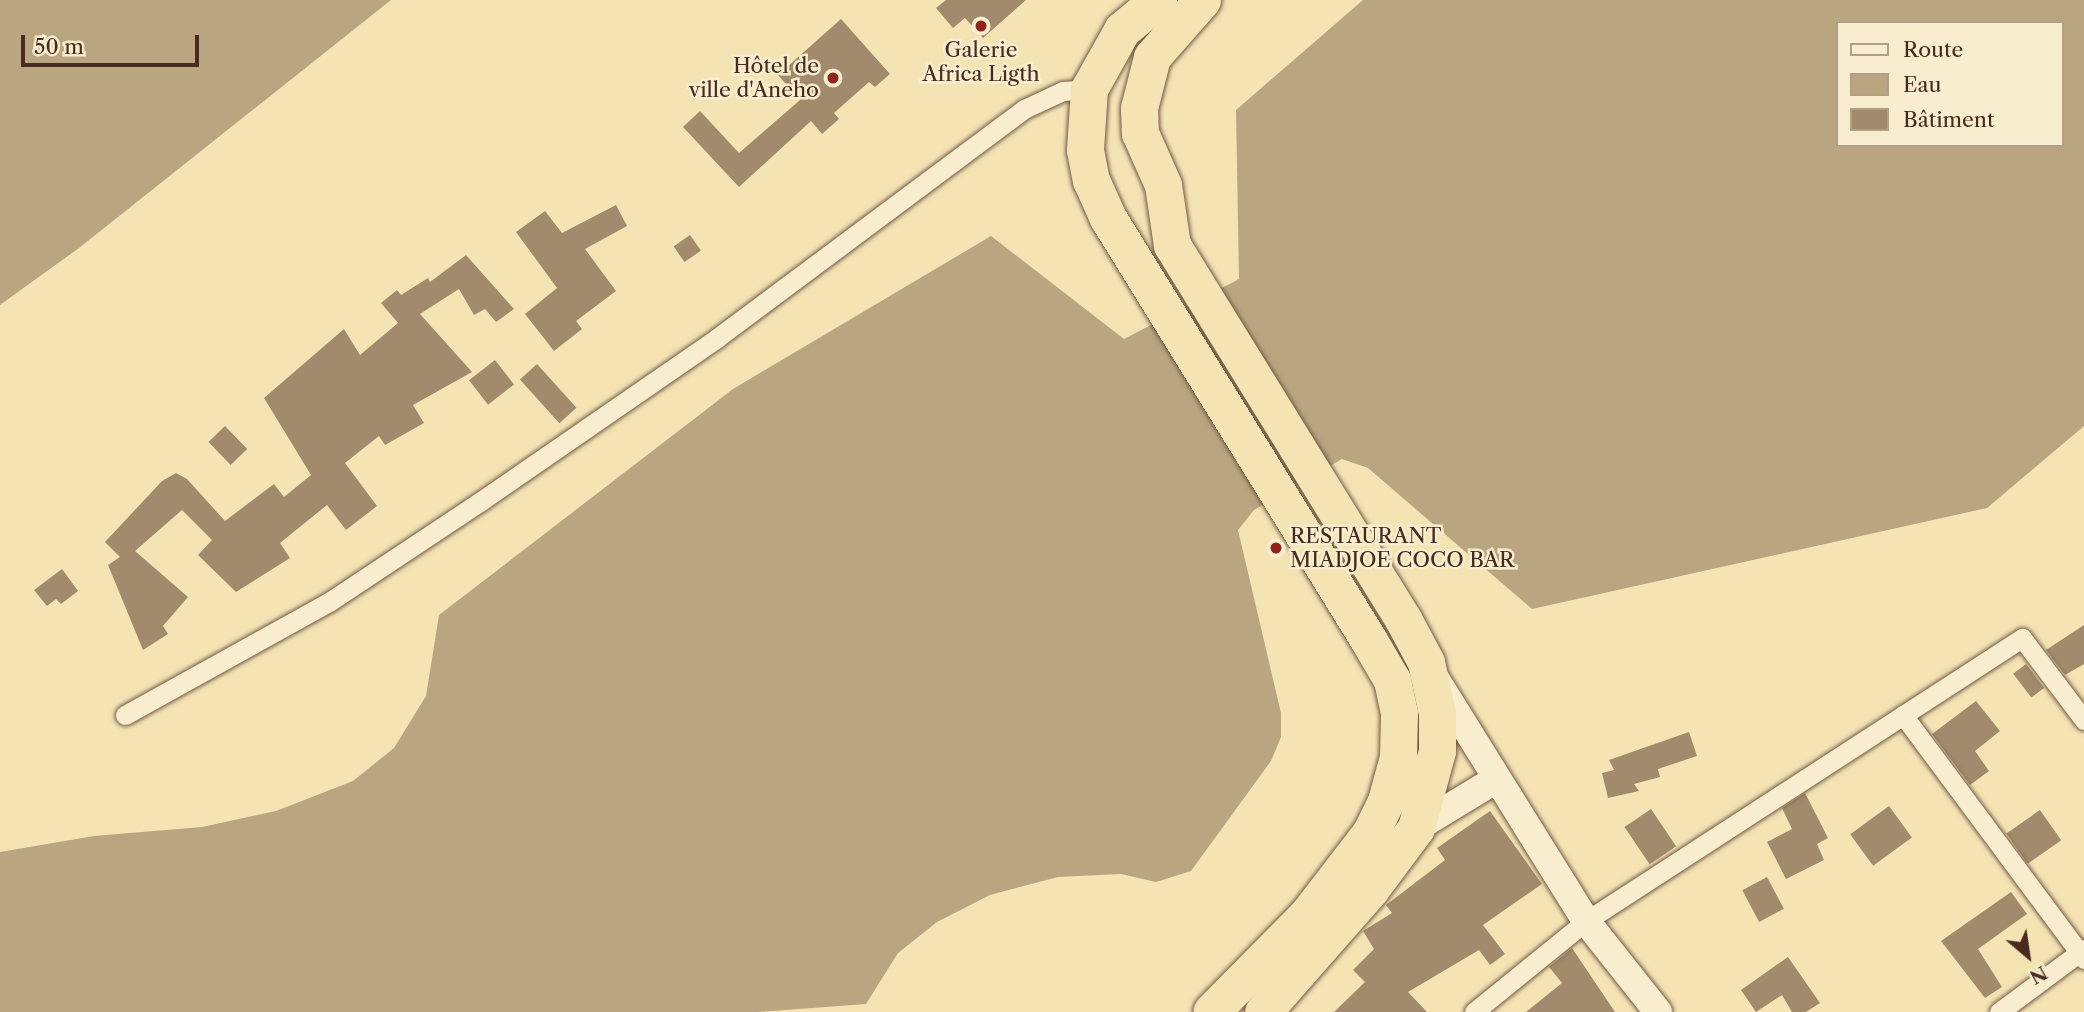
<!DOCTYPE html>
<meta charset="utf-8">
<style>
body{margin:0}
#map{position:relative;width:2084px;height:1012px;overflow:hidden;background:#f4e4b4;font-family:"Libre Caslon Text",serif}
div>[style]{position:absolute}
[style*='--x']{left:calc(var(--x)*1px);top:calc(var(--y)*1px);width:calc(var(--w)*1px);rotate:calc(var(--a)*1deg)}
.water>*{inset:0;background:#baa581}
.building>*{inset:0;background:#a18b6c;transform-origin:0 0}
.roads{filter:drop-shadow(0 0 2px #735844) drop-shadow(0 0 2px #735844)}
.street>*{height:19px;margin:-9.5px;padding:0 9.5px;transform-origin:9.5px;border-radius:9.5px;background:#f8edce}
.secondary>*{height:28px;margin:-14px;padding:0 14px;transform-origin:14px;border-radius:14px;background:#f8edce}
.highway>*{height:37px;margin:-18.5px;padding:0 18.5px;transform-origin:18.5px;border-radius:18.5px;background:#f4e4b4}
.dots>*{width:19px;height:19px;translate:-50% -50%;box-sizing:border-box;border:4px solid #f8edce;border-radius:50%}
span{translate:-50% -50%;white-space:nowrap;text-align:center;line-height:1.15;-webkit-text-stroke:5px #f8edce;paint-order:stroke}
.poi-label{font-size:21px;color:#482a1e}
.right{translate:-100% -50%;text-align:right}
.left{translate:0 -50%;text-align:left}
.legend{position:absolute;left:1836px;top:21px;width:228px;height:126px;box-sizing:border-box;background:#f8edce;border:2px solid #b29f88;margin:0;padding:9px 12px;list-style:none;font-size:21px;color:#482a1e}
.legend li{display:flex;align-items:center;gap:14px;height:35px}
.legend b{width:35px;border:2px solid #b29f88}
.north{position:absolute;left:1993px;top:921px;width:70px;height:70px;-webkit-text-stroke:5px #f8edce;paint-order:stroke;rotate:151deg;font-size:19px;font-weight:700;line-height:28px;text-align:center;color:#482a1e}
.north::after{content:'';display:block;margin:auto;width:24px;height:32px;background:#482a1e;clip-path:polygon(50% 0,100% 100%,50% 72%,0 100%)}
.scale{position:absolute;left:21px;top:35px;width:178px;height:32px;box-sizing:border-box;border:4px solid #482a1e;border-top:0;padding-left:9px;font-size:21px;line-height:24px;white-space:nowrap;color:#482a1e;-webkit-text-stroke:5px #f8edce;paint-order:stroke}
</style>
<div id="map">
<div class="water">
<i style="clip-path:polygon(0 0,391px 0,79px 248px,0 305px)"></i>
<i style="clip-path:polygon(evenodd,1363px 0,2084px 0,2084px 426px,1987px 508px,1532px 609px,1368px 468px,1342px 459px,1254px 510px,1238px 530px,1281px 713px,1281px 737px,1271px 761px,1191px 871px,1156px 882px,1121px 874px,1058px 877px,990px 895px,937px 922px,898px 953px,866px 1004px,757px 1012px,0 1012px,0 852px,94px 836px,202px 827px,276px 811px,353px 781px,394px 748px,426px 696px,439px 615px,733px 389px,991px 236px,1124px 339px,1239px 279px,1236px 110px,1363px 0,1837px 23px,2061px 23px,2061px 145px,1837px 145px,1837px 23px)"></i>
</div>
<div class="building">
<i style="clip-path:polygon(946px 0,1026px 0,983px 38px,965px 18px,953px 28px,936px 8px)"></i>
<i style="clip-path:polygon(841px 19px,890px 74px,875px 87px,869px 82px,834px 113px,839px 119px,822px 134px,811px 121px,739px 187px,683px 127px,700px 111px,739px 153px,800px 100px,778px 75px)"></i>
<i style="clip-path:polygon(616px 205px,627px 226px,585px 249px,616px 291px,576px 321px,582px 329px,554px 351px,525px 314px,557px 288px,516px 232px,545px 211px,562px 233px)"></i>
<i style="left:690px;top:235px;width:19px;height:20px;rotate:55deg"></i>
<i style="clip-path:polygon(466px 255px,514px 309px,496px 322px,485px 309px,474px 315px,459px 289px,420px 314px,472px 372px,413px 405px,424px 423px,385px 445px,379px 436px,345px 463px,377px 506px,346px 530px,327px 505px,280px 543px,290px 558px,236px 592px,198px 555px,212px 540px,182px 510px,135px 551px,188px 597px,163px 626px,168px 634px,143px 650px,108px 565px,120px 557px,105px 542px,162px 481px,176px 473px,187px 479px,225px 521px,274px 484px,284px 497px,311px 475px,264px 398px,344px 329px,360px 355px,398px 323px,381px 303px,397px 290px,401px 295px,428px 278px,430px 282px)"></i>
<i style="left:495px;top:360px;width:31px;height:33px;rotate:52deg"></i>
<i style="left:537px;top:364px;width:59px;height:23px;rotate:48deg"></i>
<i style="left:225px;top:426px;width:32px;height:23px;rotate:46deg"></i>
<i style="clip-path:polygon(62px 569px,78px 591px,61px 604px,56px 599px,47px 606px,34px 590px)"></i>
<i style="clip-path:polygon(2084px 625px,2084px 664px,2065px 675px,2046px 650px)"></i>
<i style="left:2026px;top:664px;width:30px;height:16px;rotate:53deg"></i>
<i style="clip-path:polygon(1976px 701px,2000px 731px,1975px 751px,1989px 771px,1970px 785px,1932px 734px)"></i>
<i style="clip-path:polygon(1689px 732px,1697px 756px,1658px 769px,1660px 777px,1634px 784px,1639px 791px,1608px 798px,1602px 773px,1614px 770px,1609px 760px)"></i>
<i style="clip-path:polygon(1805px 793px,1828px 838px,1817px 844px,1824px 860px,1786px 879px,1767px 842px,1792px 829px,1782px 808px)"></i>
<i style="left:1889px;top:806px;width:39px;height:48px;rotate:54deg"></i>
<i style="left:1651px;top:809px;width:45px;height:32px;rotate:56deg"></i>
<i style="left:2040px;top:810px;width:37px;height:41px;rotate:55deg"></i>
<i style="clip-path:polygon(1490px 811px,1542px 884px,1483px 925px,1505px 954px,1490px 965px,1479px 950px,1408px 992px,1427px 1012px,1334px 1012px,1365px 982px,1353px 970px,1374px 949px,1363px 931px,1392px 913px,1386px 905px,1445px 860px,1437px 848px)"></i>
<i style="left:1767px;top:877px;width:36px;height:28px;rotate:62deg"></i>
<i style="clip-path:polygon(2011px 892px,2027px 914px,1978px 949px,2002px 987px,1985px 998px,1941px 941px)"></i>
<i style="clip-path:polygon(1572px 948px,1615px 1012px,1526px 1012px,1562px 983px,1549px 967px)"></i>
<i style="clip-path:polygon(1788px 957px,1820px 1003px,1806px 1012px,1792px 1012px,1782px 995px,1756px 1012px,1741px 990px)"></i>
</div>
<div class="roads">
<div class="street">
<i style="--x:125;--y:715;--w:233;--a:-29"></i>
<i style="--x:329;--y:602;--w:182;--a:-33.6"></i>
<i style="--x:481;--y:501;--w:287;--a:-34.6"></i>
<i style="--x:717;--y:338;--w:383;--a:-36.7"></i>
<i style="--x:1024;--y:109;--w:43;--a:-24.8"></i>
<i style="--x:1063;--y:91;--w:26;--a:-4"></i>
<i style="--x:1903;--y:715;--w:304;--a:53.4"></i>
<i style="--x:1474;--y:1012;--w:144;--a:-39.1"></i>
<i style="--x:1586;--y:921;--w:520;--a:-32.99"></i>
<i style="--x:2022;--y:638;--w:103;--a:52.9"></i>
<i style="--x:1999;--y:1012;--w:106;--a:-36.5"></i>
</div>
<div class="secondary">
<i style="--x:1436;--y:680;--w:284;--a:58.1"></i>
<i style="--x:1586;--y:921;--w:116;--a:51.6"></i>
<i style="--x:1416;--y:828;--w:92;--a:-31.3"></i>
</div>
<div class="highway">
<i style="--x:1158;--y:0;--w:47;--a:140.2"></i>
<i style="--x:1122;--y:30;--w:68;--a:119.2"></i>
<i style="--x:1089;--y:89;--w:61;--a:93.8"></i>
<i style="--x:1085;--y:150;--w:31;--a:79"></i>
<i style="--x:1091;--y:180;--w:42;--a:65.9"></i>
<i style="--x:1108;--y:218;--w:495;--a:58.3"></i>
<i style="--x:1368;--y:639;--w:48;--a:59.7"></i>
<i style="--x:1392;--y:680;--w:34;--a:78"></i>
<i style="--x:1399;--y:713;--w:44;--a:91.3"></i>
<i style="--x:1398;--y:757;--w:46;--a:105.3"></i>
<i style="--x:1386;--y:801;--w:34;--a:116"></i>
<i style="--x:1371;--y:832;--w:105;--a:127.6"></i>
<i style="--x:1307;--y:915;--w:136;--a:134.7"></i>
<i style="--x:1202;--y:0;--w:76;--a:131.3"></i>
<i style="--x:1152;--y:57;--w:53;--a:104.3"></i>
<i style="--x:1139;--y:108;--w:25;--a:88"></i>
<i style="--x:1140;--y:133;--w:57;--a:66.1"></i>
<i style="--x:1163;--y:185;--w:61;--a:81.5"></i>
<i style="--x:1172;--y:245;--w:440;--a:58.3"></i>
<i style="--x:1403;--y:619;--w:49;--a:61.9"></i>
<i style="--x:1426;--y:662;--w:52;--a:77.8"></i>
<i style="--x:1437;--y:713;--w:38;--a:90"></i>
<i style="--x:1437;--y:751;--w:80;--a:105.3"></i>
<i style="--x:1416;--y:828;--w:77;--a:126.6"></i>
<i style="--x:1370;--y:890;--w:162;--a:131.3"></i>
</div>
</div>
<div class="dots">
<i style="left:981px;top:26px;background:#8f2418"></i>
<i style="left:833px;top:78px;background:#8f2418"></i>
<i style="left:1276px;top:548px;background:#8f2418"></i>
</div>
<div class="poi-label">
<span style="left:981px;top:62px">Galerie<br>Africa Ligth</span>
<span class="right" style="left:819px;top:78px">Hôtel de<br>ville d'Aneho</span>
<span class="left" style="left:1290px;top:548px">RESTAURANT<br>MIADJOE COCO BAR</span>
</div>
<ul class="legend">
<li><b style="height:9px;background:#f8edce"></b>Route</li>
<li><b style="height:19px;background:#baa581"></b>Eau</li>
<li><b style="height:19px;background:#a18b6c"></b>Bâtiment</li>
</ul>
<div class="north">N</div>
<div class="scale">50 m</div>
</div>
